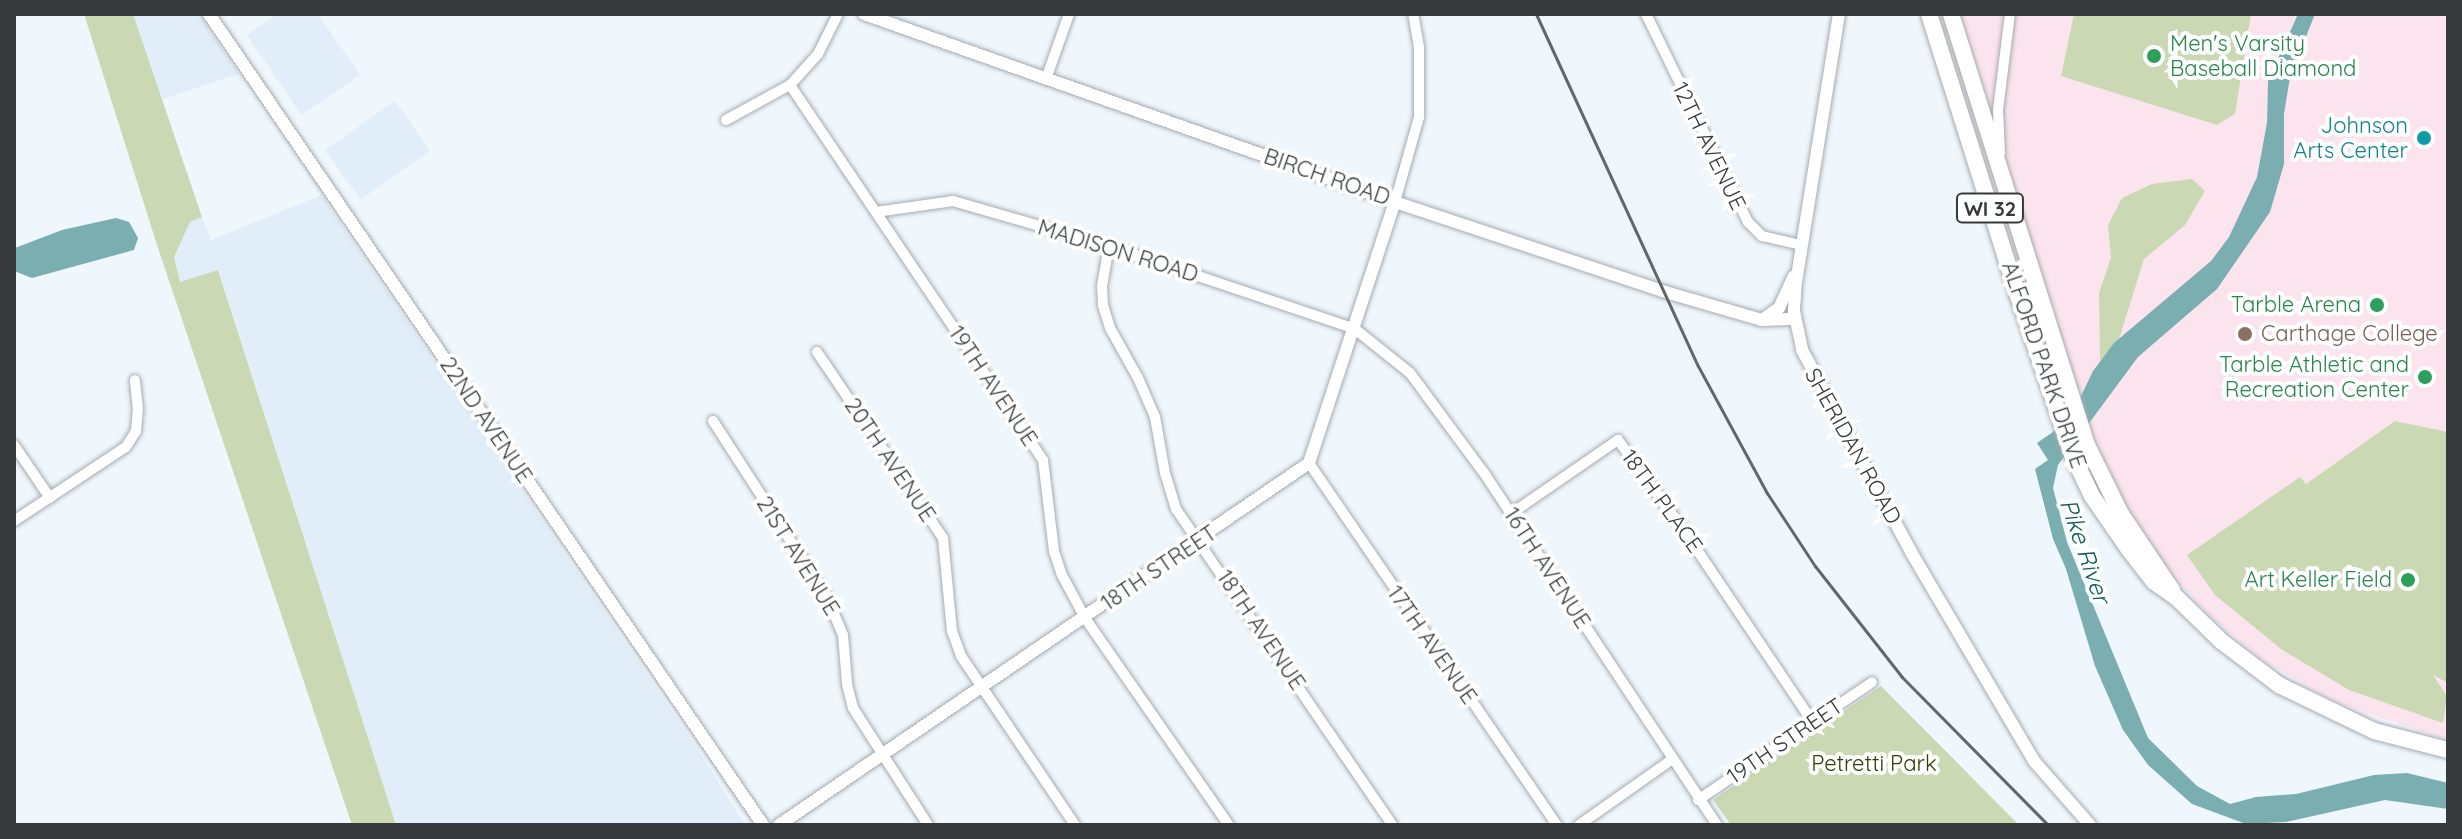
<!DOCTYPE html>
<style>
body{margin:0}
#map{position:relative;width:2462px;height:839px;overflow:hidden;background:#f0f7fc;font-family:Quicksand,sans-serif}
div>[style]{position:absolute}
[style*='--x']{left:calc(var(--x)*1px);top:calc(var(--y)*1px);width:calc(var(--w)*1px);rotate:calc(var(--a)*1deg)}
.built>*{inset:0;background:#e1edf8;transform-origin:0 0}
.education>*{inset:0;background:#fce4ef}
.green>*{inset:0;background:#cad9b4}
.water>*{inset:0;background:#7aaeb0}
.roads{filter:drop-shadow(0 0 2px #a5abb0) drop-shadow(0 0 2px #a5abb0)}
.minor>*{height:10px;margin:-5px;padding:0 5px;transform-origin:5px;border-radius:5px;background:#fff}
.tertiary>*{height:12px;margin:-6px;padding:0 6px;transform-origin:6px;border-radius:6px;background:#fff}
.primary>*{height:16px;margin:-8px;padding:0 8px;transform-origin:8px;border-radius:8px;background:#fff}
.rail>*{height:3px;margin:-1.5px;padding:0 1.5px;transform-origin:1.5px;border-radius:1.5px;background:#636769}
.dots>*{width:22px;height:22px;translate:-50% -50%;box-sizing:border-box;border:4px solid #fff;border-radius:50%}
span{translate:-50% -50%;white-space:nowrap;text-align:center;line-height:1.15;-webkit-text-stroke:8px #fff;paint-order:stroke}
.shield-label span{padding:2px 6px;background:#fff;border:2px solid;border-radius:6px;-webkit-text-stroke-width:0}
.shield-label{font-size:20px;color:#373a3c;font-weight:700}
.leisure-label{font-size:22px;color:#27864d}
.left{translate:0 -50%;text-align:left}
.right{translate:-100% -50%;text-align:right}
.culture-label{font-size:22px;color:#0d838f}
.street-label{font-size:22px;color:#373a3c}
.education-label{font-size:22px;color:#785e54}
.park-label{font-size:22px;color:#2c3e00}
.water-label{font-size:24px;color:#105b5e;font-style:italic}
.frame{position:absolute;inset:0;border:16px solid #373a3c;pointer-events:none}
</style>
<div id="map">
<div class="built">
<i style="clip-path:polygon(133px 14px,199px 14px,239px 74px,160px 100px)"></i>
<i style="clip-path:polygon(276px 14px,318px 14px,360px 75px,301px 115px,247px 35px)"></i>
<i style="left:395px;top:101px;width:61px;height:85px;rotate:55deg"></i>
<i style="clip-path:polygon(321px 195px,695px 745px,745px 825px,396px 825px,219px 271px,180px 282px,174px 257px,190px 222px,202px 217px,211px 240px)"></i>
</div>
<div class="education">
<i style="clip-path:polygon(1940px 14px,2448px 14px,2448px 740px,2335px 702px,2262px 660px,2207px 613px,2111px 510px,2092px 477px,2057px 379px)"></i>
</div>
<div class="green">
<i style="clip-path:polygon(84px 14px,133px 14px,202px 217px,190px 222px,174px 257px,180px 282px,218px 270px,396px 825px,352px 825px,157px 245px)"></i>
<i style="clip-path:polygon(2074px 14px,2251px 14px,2235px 114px,2217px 125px,2061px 76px)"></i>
<i style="clip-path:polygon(2192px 179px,2205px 191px,2185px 225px,2144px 259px,2119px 339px,2100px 361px,2099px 293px,2111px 258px,2108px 225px,2122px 198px,2152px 184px)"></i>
<i style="clip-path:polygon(2395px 421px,2448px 432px,2448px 683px,2433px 675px,2447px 696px,2443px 723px,2349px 690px,2281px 649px,2215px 595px,2187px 555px,2300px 477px,2306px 484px)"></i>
<i style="clip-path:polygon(1881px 686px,2019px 825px,1731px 825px,1713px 800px)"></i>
</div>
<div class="water">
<i style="clip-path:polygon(2298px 14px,2315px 14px,2290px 77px,2284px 114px,2284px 164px,2270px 212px,2217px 289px,2138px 357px,2058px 465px,2053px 488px,2067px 542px,2148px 738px,2197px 786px,2230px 804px,2256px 797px,2296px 794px,2374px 775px,2407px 773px,2448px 783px,2448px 809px,2385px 800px,2286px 822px,2246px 824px,2192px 804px,2148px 765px,2123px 730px,2095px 666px,2066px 569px,2053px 539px,2035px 469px,2048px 460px,2037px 443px,2053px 432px,2079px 400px,2093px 371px,2114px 343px,2211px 261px,2229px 237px,2257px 177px,2267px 123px,2268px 81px)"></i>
<i style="clip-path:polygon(116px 218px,129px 222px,138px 238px,134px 250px,32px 278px,14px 271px,15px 248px,62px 230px)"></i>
</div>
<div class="roads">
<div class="minor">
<i style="--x:1646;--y:14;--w:232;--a:63.9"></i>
<i style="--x:1748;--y:222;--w:20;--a:45"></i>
<i style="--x:1762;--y:236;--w:40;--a:13"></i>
<i style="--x:1046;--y:79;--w:69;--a:-70.5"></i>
<i style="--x:790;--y:85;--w:452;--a:56"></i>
<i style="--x:1043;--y:460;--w:92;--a:83.1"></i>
<i style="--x:1054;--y:551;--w:25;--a:72"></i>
<i style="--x:1062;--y:575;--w:49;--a:61.9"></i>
<i style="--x:1085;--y:618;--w:252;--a:55.2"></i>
<i style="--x:726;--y:120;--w:73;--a:-28.7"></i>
<i style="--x:790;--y:85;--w:42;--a:-47.9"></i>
<i style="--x:818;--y:54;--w:45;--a:-63.4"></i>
<i style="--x:2000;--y:153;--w:43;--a:-92.7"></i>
<i style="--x:1998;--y:110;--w:97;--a:-82.9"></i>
<i style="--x:1395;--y:202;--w:88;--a:-74.2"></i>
<i style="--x:1419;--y:117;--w:70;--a:-90"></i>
<i style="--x:1419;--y:47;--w:34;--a:-100"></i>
<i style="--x:876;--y:212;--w:78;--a:-8.1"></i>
<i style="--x:953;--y:201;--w:162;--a:16.1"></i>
<i style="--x:1109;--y:246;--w:260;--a:18.6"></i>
<i style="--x:1355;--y:329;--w:70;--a:38.7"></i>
<i style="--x:1410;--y:373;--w:124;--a:53.5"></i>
<i style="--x:1484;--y:473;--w:422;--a:56.5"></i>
<i style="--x:1109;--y:246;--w:41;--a:99.9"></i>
<i style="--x:1102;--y:286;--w:19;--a:87"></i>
<i style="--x:1103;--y:305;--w:24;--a:73"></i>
<i style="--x:1110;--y:328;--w:57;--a:60.8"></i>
<i style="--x:1138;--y:378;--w:43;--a:66.4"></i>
<i style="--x:1155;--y:417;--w:57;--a:79.9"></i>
<i style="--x:1165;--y:473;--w:38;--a:73"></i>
<i style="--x:1176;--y:509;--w:383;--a:55.6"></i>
<i style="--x:817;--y:352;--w:225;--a:55.9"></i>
<i style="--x:943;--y:538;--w:93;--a:84.5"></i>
<i style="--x:952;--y:631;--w:27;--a:70"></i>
<i style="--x:961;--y:656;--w:204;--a:56"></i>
<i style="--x:713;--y:421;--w:210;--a:57.1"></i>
<i style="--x:827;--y:597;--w:41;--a:67.2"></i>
<i style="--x:843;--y:635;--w:49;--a:85.3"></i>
<i style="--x:847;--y:684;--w:25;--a:76"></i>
<i style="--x:853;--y:708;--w:139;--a:57.3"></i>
<i style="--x:14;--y:445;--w:64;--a:55.8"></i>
<i style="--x:1309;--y:463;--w:439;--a:55.6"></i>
<i style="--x:1512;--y:513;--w:129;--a:-34.6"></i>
<i style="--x:1618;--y:440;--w:110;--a:53.9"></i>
<i style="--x:1683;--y:529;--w:231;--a:56.1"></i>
<i style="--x:14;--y:521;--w:134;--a:-33.5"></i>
<i style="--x:126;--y:447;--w:19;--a:-58"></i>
<i style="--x:136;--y:431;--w:21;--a:-85"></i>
<i style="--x:138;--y:410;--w:30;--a:-96"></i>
<i style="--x:1698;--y:800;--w:210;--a:-34.1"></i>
<i style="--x:1579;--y:825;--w:113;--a:-35.2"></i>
</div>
<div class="tertiary">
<i style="--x:209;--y:14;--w:982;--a:55.66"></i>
<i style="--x:864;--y:14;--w:563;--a:19.5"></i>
<i style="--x:1395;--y:202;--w:281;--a:18.4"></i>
<i style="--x:1662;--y:291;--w:104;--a:16.2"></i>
<i style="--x:1762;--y:320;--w:33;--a:-2"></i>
<i style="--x:1839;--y:14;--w:270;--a:99.1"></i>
<i style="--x:1796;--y:281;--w:30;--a:94"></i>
<i style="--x:1794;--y:311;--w:40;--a:78"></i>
<i style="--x:1802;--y:350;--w:230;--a:61.6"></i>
<i style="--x:1911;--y:552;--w:243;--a:59.5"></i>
<i style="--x:2034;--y:761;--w:85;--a:48.8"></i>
<i style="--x:1762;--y:320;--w:21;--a:-35"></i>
<i style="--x:1779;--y:308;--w:35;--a:-65"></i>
<i style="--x:779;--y:825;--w:642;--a:-34.33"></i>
<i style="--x:1309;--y:463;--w:275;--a:-71.8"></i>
</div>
<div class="primary">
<i style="--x:1929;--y:14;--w:289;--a:72.5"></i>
<i style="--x:2016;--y:290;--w:171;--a:71.2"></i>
<i style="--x:2071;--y:452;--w:49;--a:64.5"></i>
<i style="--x:2092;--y:496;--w:67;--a:55.4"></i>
<i style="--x:2130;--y:551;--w:39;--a:52"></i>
<i style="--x:2154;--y:582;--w:28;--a:35"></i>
<i style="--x:2177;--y:598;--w:62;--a:44.3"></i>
<i style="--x:2221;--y:641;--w:73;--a:37.2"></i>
<i style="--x:2279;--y:685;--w:106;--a:25.8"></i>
<i style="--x:2374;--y:731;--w:76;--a:14.4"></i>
<i style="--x:1951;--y:14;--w:452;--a:72.5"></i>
<i style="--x:2087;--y:445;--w:77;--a:63.8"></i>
<i style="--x:2121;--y:514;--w:92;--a:56.1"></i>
</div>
</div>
<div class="rail">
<i style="--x:1536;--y:14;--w:387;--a:65.3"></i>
<i style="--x:1698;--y:366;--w:145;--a:61.5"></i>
<i style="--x:1767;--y:493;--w:87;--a:56.7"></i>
<i style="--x:1815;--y:566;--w:141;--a:51.9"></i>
<i style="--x:1902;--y:677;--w:208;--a:45.4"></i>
</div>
<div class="dots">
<i style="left:2154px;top:56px;background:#2e9e5b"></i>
<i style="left:2424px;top:138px;background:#0f9aa8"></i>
<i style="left:2377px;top:305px;background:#2e9e5b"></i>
<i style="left:2245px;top:334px;background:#8d6e63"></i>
<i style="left:2425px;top:377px;background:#2e9e5b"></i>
<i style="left:2408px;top:580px;background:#2e9e5b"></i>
</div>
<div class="shield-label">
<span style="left:1990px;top:208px">WI 32</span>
</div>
<div class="leisure-label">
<span class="left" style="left:2170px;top:56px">Men's Varsity<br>Baseball Diamond</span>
<span class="right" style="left:2361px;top:305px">Tarble Arena</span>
<span class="right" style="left:2409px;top:377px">Tarble Athletic and<br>Recreation Center</span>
<span class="right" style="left:2392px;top:580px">Art Keller Field</span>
</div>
<div class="culture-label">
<span class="right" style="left:2408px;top:138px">Johnson<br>Arts Center</span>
</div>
<div class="street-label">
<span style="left:1709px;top:146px;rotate:64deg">12TH AVENUE</span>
<span style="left:1327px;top:177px;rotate:19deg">BIRCH ROAD</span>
<span style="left:1118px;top:251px;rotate:17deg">MADISON ROAD</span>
<span style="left:2044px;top:365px;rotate:71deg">ALFORD PARK DRIVE</span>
<span style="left:993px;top:386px;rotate:56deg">19TH AVENUE</span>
<span style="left:486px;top:420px;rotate:56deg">22ND AVENUE</span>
<span style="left:1853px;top:446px;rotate:61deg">SHERIDAN ROAD</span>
<span style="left:890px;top:460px;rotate:56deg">20TH AVENUE</span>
<span style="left:1662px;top:501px;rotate:54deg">18TH PLACE</span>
<span style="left:798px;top:556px;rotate:58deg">21ST AVENUE</span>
<span style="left:1159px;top:568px;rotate:-34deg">18TH STREET</span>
<span style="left:1547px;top:568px;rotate:57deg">16TH AVENUE</span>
<span style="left:1261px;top:630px;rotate:56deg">18TH AVENUE</span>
<span style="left:1432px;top:645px;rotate:55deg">17TH AVENUE</span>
<span style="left:1785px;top:741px;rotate:-34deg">19TH STREET</span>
</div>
<div class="education-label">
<span class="left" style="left:2261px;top:334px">Carthage College</span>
</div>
<div class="park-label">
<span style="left:1874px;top:764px">Petretti Park</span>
</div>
<div class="water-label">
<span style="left:2085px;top:551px;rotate:71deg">Pike River</span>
</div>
<div class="frame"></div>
</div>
